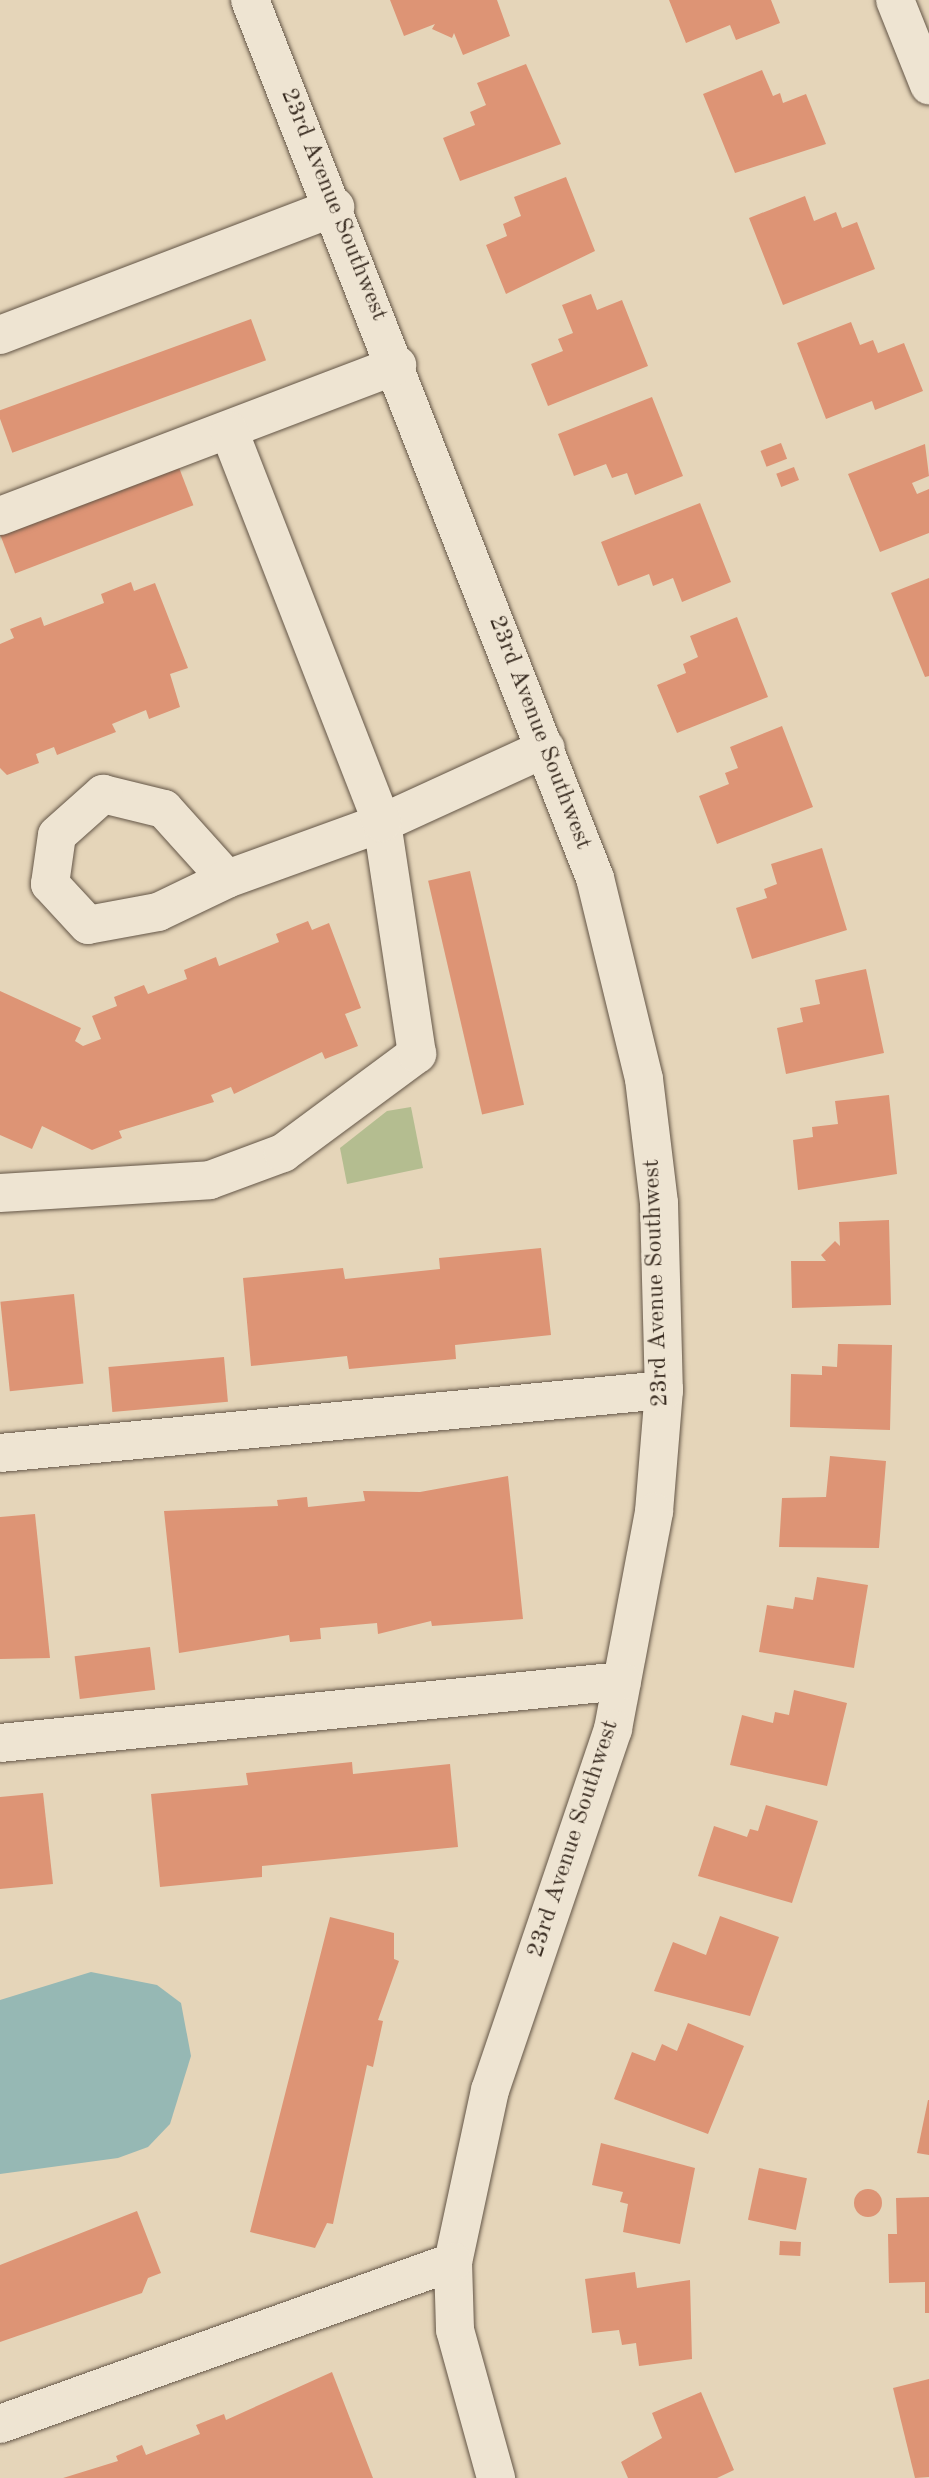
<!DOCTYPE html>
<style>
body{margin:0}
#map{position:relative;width:929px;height:2478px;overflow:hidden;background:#e5d5b9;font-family:"Old Standard TT",serif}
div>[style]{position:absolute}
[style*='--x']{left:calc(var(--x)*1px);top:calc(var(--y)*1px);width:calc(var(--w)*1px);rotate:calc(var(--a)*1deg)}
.green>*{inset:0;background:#b4bd90}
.water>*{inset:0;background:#96b8b4}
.building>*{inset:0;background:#dd9475;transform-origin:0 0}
.round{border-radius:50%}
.roads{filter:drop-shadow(0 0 2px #645647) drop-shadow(0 0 2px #645647)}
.minor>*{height:38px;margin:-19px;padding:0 19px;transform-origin:19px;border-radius:19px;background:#eee4d2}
span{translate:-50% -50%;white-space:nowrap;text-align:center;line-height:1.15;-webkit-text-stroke:5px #eee4d2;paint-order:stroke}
.street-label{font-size:24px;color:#392c21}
</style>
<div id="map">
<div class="green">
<i style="clip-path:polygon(411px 1107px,423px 1168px,347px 1184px,340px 1148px,387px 1111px)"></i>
</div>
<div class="water">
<i style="clip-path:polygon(91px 1972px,157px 1985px,181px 2003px,191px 2056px,170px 2124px,148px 2147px,118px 2158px,0 2174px,0 2000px)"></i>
</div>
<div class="building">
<i style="clip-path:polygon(390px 0,497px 0,510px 36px,463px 55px,454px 33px,452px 38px,432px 29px,435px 24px,404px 36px)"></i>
<i style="clip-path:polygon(669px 0,771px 0,780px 23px,736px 40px,730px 25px,686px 43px)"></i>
<i style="clip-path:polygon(526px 64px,561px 144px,460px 181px,443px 138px,475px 125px,470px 112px,486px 105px,477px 83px)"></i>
<i style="clip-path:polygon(762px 70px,773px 96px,780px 93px,783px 103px,806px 94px,826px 144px,735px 173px,703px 94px)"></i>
<i style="clip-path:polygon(566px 177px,595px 251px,506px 294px,486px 245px,507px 236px,503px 224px,521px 216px,514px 197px)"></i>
<i style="clip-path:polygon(805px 196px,814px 221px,836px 212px,842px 228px,857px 222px,875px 269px,783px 305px,749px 218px)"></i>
<i style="clip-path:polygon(591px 294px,597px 310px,622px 300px,648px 366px,548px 406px,531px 364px,563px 351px,558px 339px,573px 333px,562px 305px)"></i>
<i style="left:251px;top:319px;width:44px;height:270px;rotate:70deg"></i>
<i style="clip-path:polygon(851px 322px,860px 345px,873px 340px,878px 353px,904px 343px,923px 391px,875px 410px,872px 401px,826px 419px,797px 343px)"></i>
<i style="clip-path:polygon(652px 397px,683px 476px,635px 495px,627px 473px,612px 478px,606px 464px,574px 476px,558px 434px)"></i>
<i style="left:781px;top:443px;width:17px;height:22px;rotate:69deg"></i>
<i style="clip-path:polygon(925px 444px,929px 476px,912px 483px,917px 494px,929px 489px,929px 533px,880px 552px,848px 474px)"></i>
<i style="left:178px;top:465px;width:43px;height:191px;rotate:69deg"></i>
<i style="left:794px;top:467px;width:14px;height:19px;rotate:69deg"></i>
<i style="clip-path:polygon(700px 503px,731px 582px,682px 602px,673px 578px,653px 586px,649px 574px,618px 586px,601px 542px)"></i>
<i style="clip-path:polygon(929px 578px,929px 676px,925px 677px,891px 593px)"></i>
<i style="clip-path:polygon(131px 582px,134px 591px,155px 583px,188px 668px,170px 674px,180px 707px,149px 719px,146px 710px,112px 724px,116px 732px,57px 755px,54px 747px,36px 754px,39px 763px,7px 775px,0 768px,0 644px,14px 638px,10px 629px,41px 617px,44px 626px,104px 603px,101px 594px)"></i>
<i style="clip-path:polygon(737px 617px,768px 697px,677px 733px,657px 685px,686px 673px,683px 664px,698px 657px,690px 636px)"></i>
<i style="clip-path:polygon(782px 726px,813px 807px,717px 844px,699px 796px,729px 784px,725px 773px,738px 768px,730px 747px)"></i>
<i style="clip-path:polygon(822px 848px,847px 930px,752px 959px,736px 908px,767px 898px,764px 889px,777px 884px,771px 864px)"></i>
<i style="left:470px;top:871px;width:240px;height:43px;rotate:77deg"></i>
<i style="clip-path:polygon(308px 921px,312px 930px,329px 923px,361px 1008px,345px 1014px,358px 1046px,325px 1059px,322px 1052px,234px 1094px,231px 1087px,211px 1095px,214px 1102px,119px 1131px,122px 1138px,92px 1150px,42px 1126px,32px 1149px,0 1135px,0 991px,81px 1028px,75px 1041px,83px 1046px,101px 1039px,92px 1016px,117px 1006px,114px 997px,144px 985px,148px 994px,187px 979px,184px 970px,216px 957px,219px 966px,279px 942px,276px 934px)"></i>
<i style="clip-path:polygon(866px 969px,884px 1053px,786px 1074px,777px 1028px,803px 1022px,800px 1008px,820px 1004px,815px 980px)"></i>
<i style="clip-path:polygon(889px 1095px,897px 1174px,798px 1190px,793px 1140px,813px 1137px,812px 1127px,838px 1124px,835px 1101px)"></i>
<i style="clip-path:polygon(889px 1220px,891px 1305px,792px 1308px,791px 1261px,826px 1261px,821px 1255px,835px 1241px,840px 1246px,839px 1222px)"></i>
<i style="clip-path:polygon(541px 1248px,551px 1335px,455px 1345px,456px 1359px,349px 1369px,347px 1356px,251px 1366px,243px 1278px,343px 1268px,345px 1279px,440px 1269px,439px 1258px)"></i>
<i style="left:74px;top:1294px;width:90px;height:74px;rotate:84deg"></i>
<i style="clip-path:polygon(838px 1344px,892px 1345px,890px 1430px,790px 1427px,791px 1374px,822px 1375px,822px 1366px,837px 1367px)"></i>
<i style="left:224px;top:1357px;width:45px;height:116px;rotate:85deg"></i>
<i style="clip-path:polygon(830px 1456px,886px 1461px,879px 1548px,779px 1547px,782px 1498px,826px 1497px)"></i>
<i style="clip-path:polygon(508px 1476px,523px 1619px,432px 1626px,431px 1621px,378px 1634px,377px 1623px,320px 1628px,321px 1639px,290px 1642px,289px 1635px,179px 1653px,164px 1511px,278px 1506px,277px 1500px,307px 1497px,308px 1507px,365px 1501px,363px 1491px,420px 1492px)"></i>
<i style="clip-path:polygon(35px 1514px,50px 1658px,0 1659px,0 1517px)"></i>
<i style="clip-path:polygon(817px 1577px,868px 1585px,854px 1668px,759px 1652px,767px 1605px,793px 1609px,795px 1597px,813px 1600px)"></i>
<i style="left:150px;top:1647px;width:43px;height:76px;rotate:83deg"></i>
<i style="clip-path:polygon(794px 1690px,847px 1703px,827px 1786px,730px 1765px,742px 1715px,773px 1723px,775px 1712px,789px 1715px)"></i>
<i style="clip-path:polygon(352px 1762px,353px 1774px,450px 1764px,458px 1847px,262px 1866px,262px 1877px,160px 1887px,151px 1794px,248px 1785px,246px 1773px)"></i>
<i style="clip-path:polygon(43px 1793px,53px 1884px,0 1889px,0 1797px)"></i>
<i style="clip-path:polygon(766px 1805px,818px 1821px,792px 1903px,698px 1876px,714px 1826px,747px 1837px,750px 1829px,758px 1831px)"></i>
<i style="clip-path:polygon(720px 1916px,779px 1937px,750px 2016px,654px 1991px,673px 1942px,706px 1955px)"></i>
<i style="clip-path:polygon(330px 1917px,394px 1933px,394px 1959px,399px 1961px,378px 2020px,383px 2021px,373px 2067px,367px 2065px,333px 2224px,327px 2223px,315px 2248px,250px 2232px)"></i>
<i style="clip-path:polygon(688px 2023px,744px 2046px,708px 2134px,614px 2099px,632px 2052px,655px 2061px,662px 2044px,677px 2051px)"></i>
<i style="clip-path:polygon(928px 2100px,929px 2100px,929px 2155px,917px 2153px)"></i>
<i style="clip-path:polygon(601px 2143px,695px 2168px,680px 2244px,623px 2232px,628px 2204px,620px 2202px,623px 2192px,592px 2185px)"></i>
<i style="left:759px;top:2168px;width:49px;height:53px;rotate:12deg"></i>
<i class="round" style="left:854px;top:2189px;width:28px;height:28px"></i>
<i style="clip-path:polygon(929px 2197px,929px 2313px,925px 2313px,925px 2282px,889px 2283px,888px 2234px,897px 2234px,896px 2198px)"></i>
<i style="clip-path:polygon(137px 2211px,161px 2273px,148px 2278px,142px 2293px,0 2342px,0 2265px)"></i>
<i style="left:780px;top:2241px;width:21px;height:14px;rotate:3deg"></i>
<i style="clip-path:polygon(635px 2272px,637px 2288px,690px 2280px,692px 2359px,639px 2366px,636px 2343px,622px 2345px,619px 2330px,592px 2333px,585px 2279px)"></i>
<i style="clip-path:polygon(332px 2372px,373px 2478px,63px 2478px,118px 2461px,116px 2456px,142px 2445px,146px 2455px,200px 2434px,196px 2425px,224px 2414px,226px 2420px)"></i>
<i style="clip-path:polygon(929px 2379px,929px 2477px,915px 2478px,893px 2388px)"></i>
<i style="clip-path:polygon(701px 2392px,734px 2470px,717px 2478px,628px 2478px,621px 2462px,662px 2438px,652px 2413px)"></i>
</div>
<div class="roads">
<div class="minor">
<i style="--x:250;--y:0;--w:943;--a:68.55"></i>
<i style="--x:595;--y:878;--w:207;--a:76.3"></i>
<i style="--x:644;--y:1079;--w:125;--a:83.1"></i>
<i style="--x:659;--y:1203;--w:187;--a:88.5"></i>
<i style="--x:664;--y:1390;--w:122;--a:94.7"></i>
<i style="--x:654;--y:1512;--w:221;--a:100.7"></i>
<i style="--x:613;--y:1729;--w:381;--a:108.8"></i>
<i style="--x:490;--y:2090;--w:176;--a:102.1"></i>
<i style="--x:453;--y:2262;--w:68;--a:88.3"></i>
<i style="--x:455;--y:2330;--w:154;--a:74.5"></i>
<i style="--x:895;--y:0;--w:92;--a:68.2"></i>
<i style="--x:0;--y:335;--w:359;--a:-20.9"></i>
<i style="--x:0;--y:516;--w:425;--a:-20.8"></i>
<i style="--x:103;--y:794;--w:63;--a:13.8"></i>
<i style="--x:164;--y:809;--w:94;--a:48"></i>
<i style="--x:227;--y:879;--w:76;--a:154.4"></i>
<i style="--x:158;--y:912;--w:71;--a:169.5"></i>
<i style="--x:88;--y:925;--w:56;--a:-132.8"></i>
<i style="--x:50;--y:884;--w:49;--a:-81.9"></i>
<i style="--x:57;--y:835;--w:62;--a:-41.7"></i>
<i style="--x:227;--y:879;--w:165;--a:-19.9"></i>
<i style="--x:382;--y:823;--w:180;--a:-24.6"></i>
<i style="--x:0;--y:1193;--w:210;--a:-3.5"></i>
<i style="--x:210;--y:1180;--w:78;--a:-20.3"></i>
<i style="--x:283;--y:1153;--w:167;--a:-36.5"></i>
<i style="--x:417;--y:1054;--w:234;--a:-98.6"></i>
<i style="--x:382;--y:823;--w:421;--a:-111.3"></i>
<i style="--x:0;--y:1453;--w:667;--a:-5.42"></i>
<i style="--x:0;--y:1743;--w:625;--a:-5.69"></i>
<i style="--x:0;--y:2424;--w:481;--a:-19.7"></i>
</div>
</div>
<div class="street-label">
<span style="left:333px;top:205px;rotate:68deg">23rd Avenue Southwest</span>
<span style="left:539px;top:733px;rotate:69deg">23rd Avenue Southwest</span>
<span style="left:657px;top:1283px;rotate:-92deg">23rd Avenue Southwest</span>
<span style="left:574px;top:1839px;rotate:-72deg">23rd Avenue Southwest</span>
</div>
</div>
